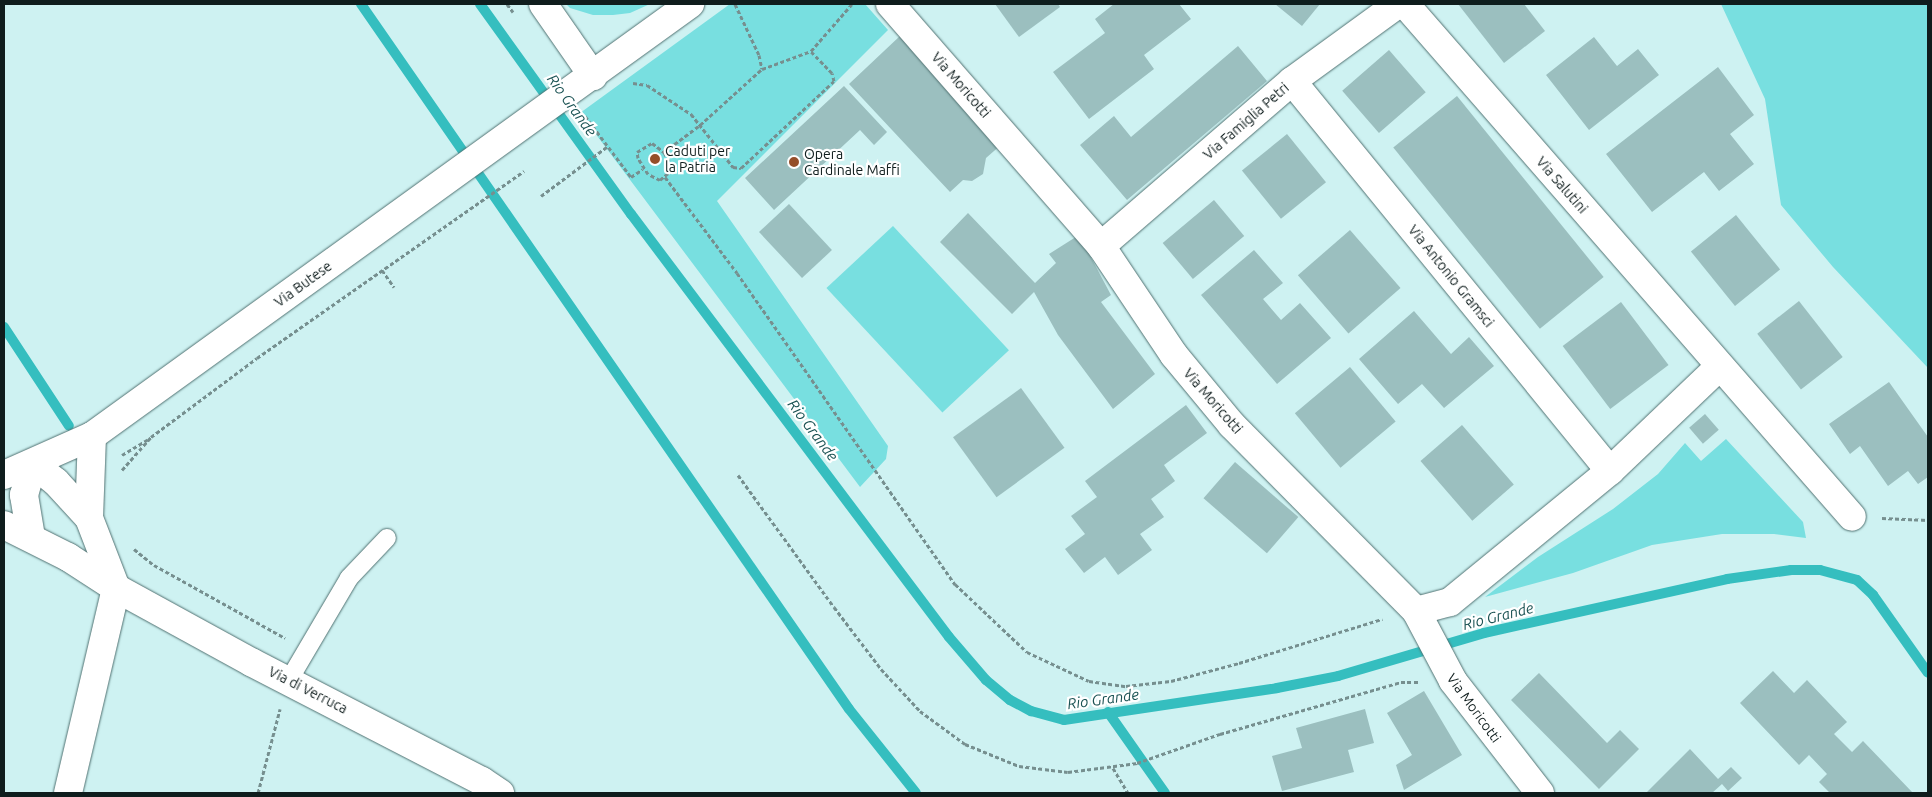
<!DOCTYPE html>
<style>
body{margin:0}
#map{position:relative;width:1932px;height:797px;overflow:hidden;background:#cef2f2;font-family:Ubuntu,sans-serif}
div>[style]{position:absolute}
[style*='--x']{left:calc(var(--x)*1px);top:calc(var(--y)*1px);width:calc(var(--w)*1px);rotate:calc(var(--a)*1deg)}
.green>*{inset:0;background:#78dfe0;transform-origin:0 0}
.stream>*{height:10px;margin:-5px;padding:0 5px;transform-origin:5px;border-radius:5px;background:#35bebf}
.building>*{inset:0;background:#9bbfbf;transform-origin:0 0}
.path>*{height:3px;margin-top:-1.5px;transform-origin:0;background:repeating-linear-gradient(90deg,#768f8f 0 4px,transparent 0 6.5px)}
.roads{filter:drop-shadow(0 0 1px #507171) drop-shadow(0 0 1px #507171)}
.lane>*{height:18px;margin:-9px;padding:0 9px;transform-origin:9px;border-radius:9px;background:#fff}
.street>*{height:28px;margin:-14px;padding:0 14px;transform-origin:14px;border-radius:14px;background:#fff}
.secondary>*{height:28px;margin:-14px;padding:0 14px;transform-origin:14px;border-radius:14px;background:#fff}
.dots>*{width:14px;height:14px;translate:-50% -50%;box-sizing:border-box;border:2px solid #fff;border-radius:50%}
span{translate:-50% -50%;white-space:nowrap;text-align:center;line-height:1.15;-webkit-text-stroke:4.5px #fff;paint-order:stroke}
.street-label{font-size:14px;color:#0f1d1d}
.poi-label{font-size:14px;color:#0f1d1d}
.left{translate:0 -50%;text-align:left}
.water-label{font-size:15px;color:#1a5253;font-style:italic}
.frame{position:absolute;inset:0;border:5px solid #0f1d1d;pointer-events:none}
</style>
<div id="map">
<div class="green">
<i style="clip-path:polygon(566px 4px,650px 4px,630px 13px,613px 15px,593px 15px,570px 8px)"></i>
<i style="clip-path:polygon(730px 4px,865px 4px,888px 30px,717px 201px,888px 446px,886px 459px,860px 487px,580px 113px)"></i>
<i style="clip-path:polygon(1721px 4px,1928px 4px,1928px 368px,1833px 267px,1781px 205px,1765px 99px)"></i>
<i style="left:893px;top:226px;width:170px;height:91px;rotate:47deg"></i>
<i style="clip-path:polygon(1726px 439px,1803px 522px,1806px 538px,1774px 534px,1722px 534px,1652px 545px,1573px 573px,1485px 597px,1538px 557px,1613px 509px,1658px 474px,1685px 443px,1701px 461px)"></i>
</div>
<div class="stream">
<i style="--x:361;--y:4;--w:857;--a:55.31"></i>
<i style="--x:849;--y:709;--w:107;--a:51.4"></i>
<i style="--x:480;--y:4;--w:259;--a:54.3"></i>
<i style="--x:631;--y:214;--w:529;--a:53.07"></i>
<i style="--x:949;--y:637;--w:57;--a:49.3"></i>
<i style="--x:986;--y:680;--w:31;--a:40"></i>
<i style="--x:1010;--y:700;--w:24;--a:28"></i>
<i style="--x:1031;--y:711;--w:34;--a:15"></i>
<i style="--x:1064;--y:720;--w:215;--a:-8.5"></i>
<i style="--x:1277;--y:688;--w:62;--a:-11.1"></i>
<i style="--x:1338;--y:676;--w:152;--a:-16.4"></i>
<i style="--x:1484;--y:633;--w:249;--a:-12.5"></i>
<i style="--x:1727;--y:579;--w:65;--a:-8"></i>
<i style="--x:1791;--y:570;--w:29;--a:0"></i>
<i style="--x:1820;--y:570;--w:38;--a:15"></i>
<i style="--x:1857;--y:580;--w:22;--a:43"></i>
<i style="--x:1873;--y:595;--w:95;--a:54.8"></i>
<i style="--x:4;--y:327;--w:118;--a:56.7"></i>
<i style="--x:1108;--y:712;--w:99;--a:54.9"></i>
</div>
<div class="building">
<i style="clip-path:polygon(995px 4px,1058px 4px,1060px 7px,1019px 37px)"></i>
<i style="clip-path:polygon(1114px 4px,1179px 4px,1191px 19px,1144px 55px,1154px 69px,1089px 119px,1053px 72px,1105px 33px,1095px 19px)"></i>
<i style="clip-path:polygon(1275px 4px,1320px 4px,1302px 26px)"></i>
<i style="clip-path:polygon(1458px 4px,1524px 4px,1545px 31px,1504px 63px)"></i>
<i style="clip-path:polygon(901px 35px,1002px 144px,986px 158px,983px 174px,972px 181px,963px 180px,950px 192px,849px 84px)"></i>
<i style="clip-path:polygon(1594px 37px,1617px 66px,1638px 49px,1659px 75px,1589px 130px,1546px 75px)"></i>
<i style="clip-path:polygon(1238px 46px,1267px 81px,1127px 200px,1080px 145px,1114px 116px,1131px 137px)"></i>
<i style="left:1389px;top:50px;width:56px;height:62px;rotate:49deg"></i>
<i style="clip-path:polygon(1718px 67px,1754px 115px,1730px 134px,1754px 164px,1719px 191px,1704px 172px,1652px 212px,1606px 154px)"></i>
<i style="clip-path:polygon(844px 86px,887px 132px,874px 145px,860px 130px,774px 210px,745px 178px)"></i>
<i style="left:1457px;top:96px;width:233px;height:82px;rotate:51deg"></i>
<i style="left:1287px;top:134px;width:62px;height:58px;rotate:51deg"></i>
<i style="left:1214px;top:200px;width:47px;height:67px;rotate:50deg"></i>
<i style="left:789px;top:204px;width:63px;height:41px;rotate:47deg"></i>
<i style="clip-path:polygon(968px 213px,1035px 283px,1056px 263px,1049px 254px,1079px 235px,1111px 295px,1101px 302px,1155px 374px,1113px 409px,1058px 335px,1034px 292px,1012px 314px,940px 242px)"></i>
<i style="left:1736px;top:215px;width:70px;height:58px;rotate:51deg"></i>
<i style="left:1350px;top:230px;width:77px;height:69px;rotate:49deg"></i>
<i style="clip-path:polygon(1254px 250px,1283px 283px,1263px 299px,1281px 320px,1300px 303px,1331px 338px,1277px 384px,1201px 295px)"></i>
<i style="left:1799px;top:301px;width:71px;height:53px;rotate:52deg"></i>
<i style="left:1621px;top:302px;width:79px;height:73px;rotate:53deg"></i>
<i style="clip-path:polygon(1414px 311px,1451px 354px,1469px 337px,1494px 366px,1444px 408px,1422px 384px,1398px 404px,1359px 359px)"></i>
<i style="left:1350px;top:367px;width:71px;height:72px;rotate:50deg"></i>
<i style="clip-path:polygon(1889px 382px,1928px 437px,1928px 477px,1918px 484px,1908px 471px,1888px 486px,1860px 446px,1850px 454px,1829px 424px)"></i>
<i style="left:1021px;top:388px;width:74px;height:84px;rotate:54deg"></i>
<i style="clip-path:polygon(1186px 405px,1207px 433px,1164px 465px,1175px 481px,1151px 499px,1164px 517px,1140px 534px,1152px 550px,1118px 575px,1105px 557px,1084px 573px,1065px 549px,1085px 534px,1071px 516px,1097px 497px,1085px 481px)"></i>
<i style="left:1705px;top:414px;width:21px;height:21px;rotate:49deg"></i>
<i style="left:1462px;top:425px;width:79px;height:55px;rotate:49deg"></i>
<i style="left:1235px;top:462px;width:84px;height:48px;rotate:41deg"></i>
<i style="clip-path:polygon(1773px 671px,1794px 693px,1807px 680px,1847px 722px,1834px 734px,1852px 752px,1863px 741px,1913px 793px,1830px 793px,1819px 782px,1827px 774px,1809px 755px,1799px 765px,1740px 703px)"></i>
<i style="clip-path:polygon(1539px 673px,1607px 743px,1620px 730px,1639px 749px,1599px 789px,1511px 700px)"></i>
<i style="clip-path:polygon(1424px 691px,1462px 755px,1404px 790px,1396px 765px,1412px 755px,1387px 713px)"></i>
<i style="clip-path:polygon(1365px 709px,1374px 743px,1348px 750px,1354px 772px,1282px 791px,1272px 756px,1302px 748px,1296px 728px)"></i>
<i style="clip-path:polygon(1690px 749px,1718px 779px,1731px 767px,1742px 778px,1728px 791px,1722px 784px,1712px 793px,1646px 793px)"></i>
</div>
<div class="path">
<i style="--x:507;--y:4;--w:10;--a:53"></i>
<i style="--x:735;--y:4;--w:56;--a:64.8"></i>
<i style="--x:759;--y:55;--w:14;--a:78"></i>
<i style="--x:633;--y:83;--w:14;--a:8"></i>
<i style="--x:647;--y:85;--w:53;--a:33.4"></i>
<i style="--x:691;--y:114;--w:68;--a:51.6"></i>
<i style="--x:733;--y:167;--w:8;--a:7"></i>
<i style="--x:741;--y:168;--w:127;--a:-43.1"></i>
<i style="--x:834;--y:81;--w:8;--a:-104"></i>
<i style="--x:832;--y:73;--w:30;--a:-134"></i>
<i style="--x:585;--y:116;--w:76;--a:53"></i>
<i style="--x:631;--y:177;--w:14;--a:-34"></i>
<i style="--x:652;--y:143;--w:15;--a:37"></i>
<i style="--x:664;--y:152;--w:19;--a:62"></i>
<i style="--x:673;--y:169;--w:17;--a:140"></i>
<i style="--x:660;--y:180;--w:13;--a:-153"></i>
<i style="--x:648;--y:174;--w:19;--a:-122"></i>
<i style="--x:638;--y:158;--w:6;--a:-99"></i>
<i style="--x:637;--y:152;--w:17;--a:-31"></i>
<i style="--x:664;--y:152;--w:45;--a:-36.9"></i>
<i style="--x:700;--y:125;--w:84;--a:-42.1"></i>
<i style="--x:762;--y:69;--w:52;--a:-20.2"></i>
<i style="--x:811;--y:51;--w:62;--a:-48.9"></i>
<i style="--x:665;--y:177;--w:120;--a:53.1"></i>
<i style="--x:737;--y:273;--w:380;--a:55"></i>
<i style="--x:955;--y:584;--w:99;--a:43.4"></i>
<i style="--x:1027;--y:652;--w:68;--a:25.1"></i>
<i style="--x:1089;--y:681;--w:37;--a:8"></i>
<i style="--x:1126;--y:686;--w:45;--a:-6.3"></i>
<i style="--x:1171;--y:681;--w:70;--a:-14.8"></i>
<i style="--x:1239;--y:663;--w:150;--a:-17.1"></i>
<i style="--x:541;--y:196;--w:84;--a:-36.7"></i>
<i style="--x:382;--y:270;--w:21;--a:55"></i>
<i style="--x:122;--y:455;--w:31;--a:-31"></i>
<i style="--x:122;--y:470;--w:44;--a:-48.7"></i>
<i style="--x:151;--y:437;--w:132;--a:-36.7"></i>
<i style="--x:257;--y:358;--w:326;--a:-35"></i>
<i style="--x:738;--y:475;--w:163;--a:54"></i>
<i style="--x:834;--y:607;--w:78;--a:52.8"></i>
<i style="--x:881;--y:669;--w:57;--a:47.1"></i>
<i style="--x:920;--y:711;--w:56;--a:36.3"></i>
<i style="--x:965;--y:744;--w:58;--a:22.2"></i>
<i style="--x:1019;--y:766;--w:49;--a:7"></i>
<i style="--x:1068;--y:772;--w:70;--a:-7.4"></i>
<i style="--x:1137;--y:763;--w:88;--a:-19.3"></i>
<i style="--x:1220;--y:734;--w:188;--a:-16"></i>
<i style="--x:1401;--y:682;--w:19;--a:0"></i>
<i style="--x:1882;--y:518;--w:46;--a:2.5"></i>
<i style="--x:134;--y:549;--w:26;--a:39"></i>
<i style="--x:154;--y:565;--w:150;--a:29.1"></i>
<i style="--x:1113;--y:768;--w:29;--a:59"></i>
<i style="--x:258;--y:793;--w:87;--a:-75.3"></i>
</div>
<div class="roads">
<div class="lane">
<i style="--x:289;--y:680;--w:118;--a:-59.5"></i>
<i style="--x:349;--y:578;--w:55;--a:-46.5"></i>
</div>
<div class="street">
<i style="--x:890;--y:4;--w:321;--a:48.9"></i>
<i style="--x:1101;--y:246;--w:131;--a:56.2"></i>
<i style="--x:1174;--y:355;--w:91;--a:50.4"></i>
<i style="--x:1232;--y:425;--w:262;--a:45.3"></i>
<i style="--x:1416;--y:611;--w:79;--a:62.1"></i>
<i style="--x:1453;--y:681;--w:142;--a:52.2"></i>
<i style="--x:1405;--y:4;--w:680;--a:48.93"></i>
<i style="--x:1292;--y:81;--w:503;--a:50.81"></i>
<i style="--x:1101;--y:246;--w:252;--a:-40.8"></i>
<i style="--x:1292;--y:81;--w:131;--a:-36"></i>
<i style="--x:92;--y:436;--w:82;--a:92.1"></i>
<i style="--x:89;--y:518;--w:75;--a:68.9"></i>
<i style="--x:4;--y:525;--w:72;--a:26.6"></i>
<i style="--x:68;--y:557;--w:57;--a:32.9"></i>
<i style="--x:116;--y:588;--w:154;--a:28.7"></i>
<i style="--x:251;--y:662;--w:260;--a:27.3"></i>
<i style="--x:482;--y:781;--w:22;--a:34"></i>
<i style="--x:31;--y:537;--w:43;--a:-99.5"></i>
<i style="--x:24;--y:495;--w:32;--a:-74"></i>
<i style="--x:33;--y:464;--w:29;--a:38"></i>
<i style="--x:56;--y:482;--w:49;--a:47.5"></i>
<i style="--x:1416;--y:611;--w:35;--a:-15"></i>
<i style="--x:1450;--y:602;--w:207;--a:-39.3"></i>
<i style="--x:1610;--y:471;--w:151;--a:-43.7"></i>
<i style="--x:68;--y:793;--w:211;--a:-76.8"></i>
</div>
<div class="secondary">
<i style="--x:543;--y:4;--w:88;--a:55.2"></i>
<i style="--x:4;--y:475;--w:96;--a:-23.9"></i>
<i style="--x:92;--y:436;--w:738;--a:-35.84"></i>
</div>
</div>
<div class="dots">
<i style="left:655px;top:159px;background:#954e29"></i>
<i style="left:794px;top:162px;background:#954e29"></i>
</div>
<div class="street-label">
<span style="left:961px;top:85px;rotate:49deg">Via Moricotti</span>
<span style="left:1246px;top:121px;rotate:-41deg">Via Famiglia Petri</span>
<span style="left:1562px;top:185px;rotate:49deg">Via Salutini</span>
<span style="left:1451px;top:276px;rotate:51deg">Via Antonio Gramsci</span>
<span style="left:303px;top:284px;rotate:-36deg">Via Butese</span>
<span style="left:1213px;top:401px;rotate:49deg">Via Moricotti</span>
<span style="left:308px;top:690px;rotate:27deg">Via di Verruca</span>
<span style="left:1474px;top:708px;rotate:54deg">Via Moricotti</span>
</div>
<div class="poi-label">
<span class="left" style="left:665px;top:159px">Caduti per<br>la Patria</span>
<span class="left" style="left:804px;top:162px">Opera<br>Cardinale Maffi</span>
</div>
<div class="water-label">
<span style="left:572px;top:105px;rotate:54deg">Rio Grande</span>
<span style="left:813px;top:430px;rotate:53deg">Rio Grande</span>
<span style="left:1498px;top:616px;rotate:-14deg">Rio Grande</span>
<span style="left:1103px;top:699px;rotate:-8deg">Rio Grande</span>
</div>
<div class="frame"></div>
</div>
